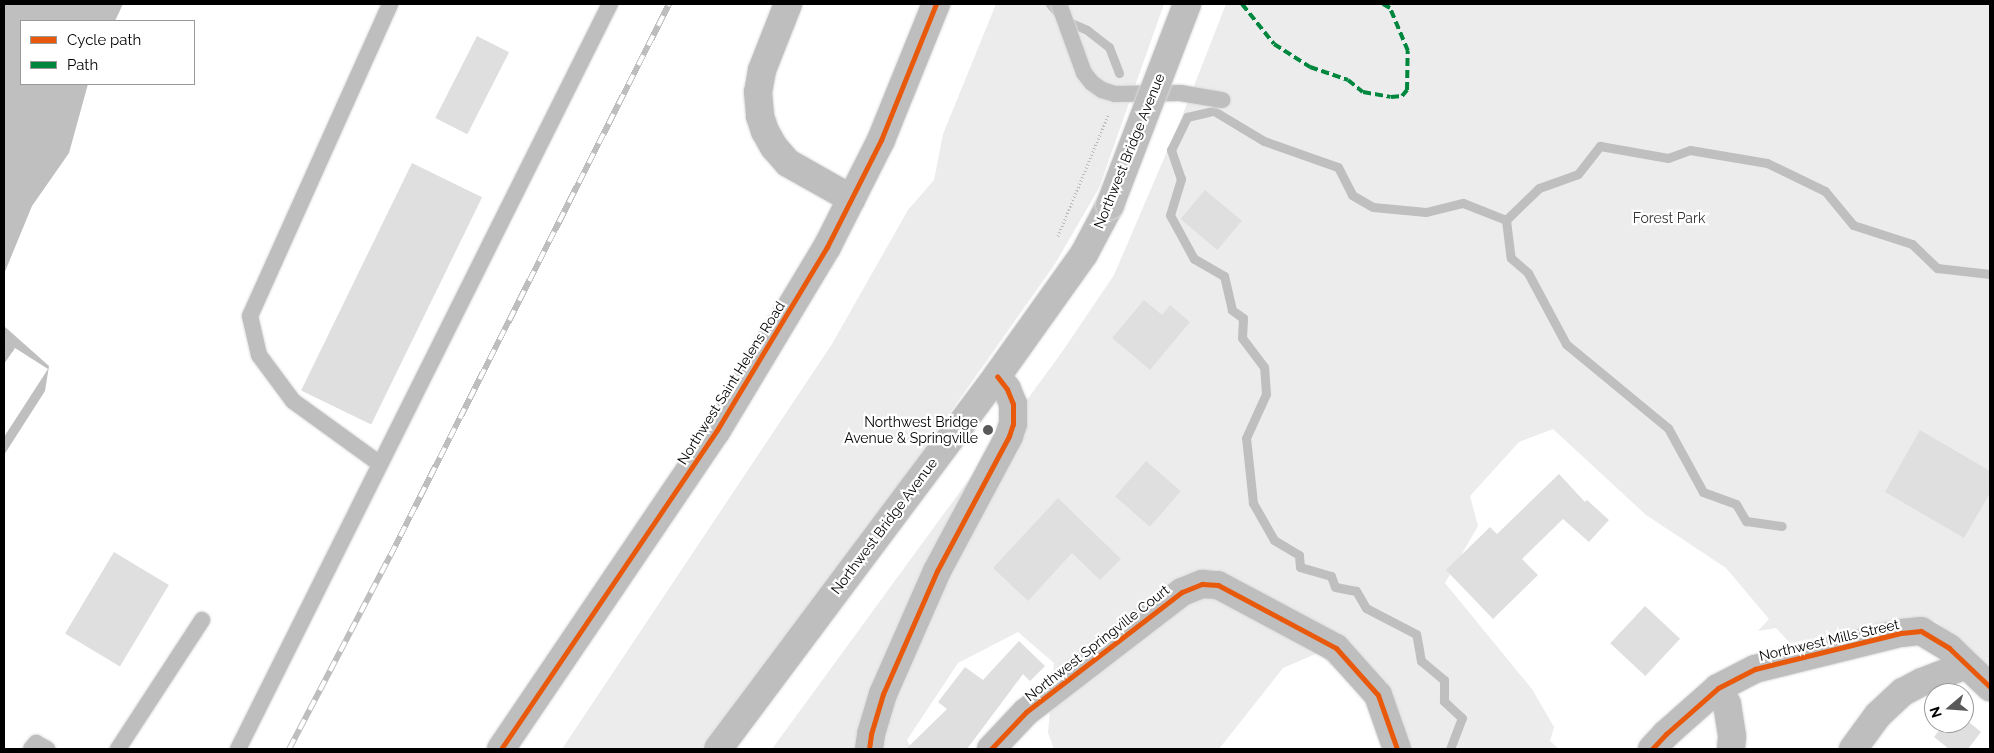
<!DOCTYPE html>
<style>
body{margin:0}
#map{position:relative;width:1994px;height:753px;overflow:hidden;background:#fff;font-family:Raleway,sans-serif}
div>[style]{position:absolute}
[style*='--x']{left:calc(var(--x)*1px);top:calc(var(--y)*1px);width:calc(var(--w)*1px);rotate:calc(var(--a)*1deg)}
.green>*{inset:0;background:#ececec}
.water>*{inset:0;background:#bfbfbf}
.pier>*{inset:0;background:#fff}
.stream>*{height:9px;margin:-4.5px;padding:0 4.5px;transform-origin:4.5px;border-radius:4.5px;background:#bfbfbf}
.building>*{inset:0;background:#dfdfdf;transform-origin:0 0}
.path>*{height:3px;margin-top:-1.5px;transform-origin:0;background:repeating-linear-gradient(90deg,#b9b9b9 0 1px,transparent 0 3.5px)}
.roads{filter:drop-shadow(0 0 1px #dbdbdb) drop-shadow(0 0 1px #dbdbdb)}
.lane>*{height:16px;margin:-8px;padding:0 8px;transform-origin:8px;border-radius:8px;background:#bebebe}
.street>*{height:28px;margin:-14px;padding:0 14px;transform-origin:14px;border-radius:14px;background:#bebebe}
.primary>*{height:28px;margin:-14px;padding:0 14px;transform-origin:14px;border-radius:14px;background:#bebebe}
.highway>*{height:28px;margin:-14px;padding:0 14px;transform-origin:14px;border-radius:14px;background:#bebebe}
.rail>*{height:5.5px;margin-top:-2.75px;transform-origin:0;background:repeating-linear-gradient(90deg,#fff 0 11px,#bebebe 0 22px);box-sizing:border-box;border-block:1px solid #bebebe}
.bridges{filter:drop-shadow(0 0 1px #dbdbdb) drop-shadow(0 0 1px #dbdbdb)}
.primary-bridge>*{height:28px;margin:-14px;padding:0 14px;transform-origin:14px;border-radius:14px;background:#bebebe}
.quiet>*{height:4px;margin-top:-2px;transform-origin:0;background:repeating-linear-gradient(90deg,#00873e 0 8px,transparent 0 12px)}
.cycleway>*{height:5px;margin:-2.5px;padding:0 2.5px;transform-origin:2.5px;border-radius:2.5px;background:#e8590c}
.dots>*{width:14px;height:14px;translate:-50% -50%;box-sizing:border-box;border:2px solid #fff;border-radius:50%}
span{translate:-50% -50%;white-space:nowrap;text-align:center;line-height:1.15;-webkit-text-stroke:4.5px #fff;paint-order:stroke}
.street-label{font-size:14px;color:#000}
.park-label{font-size:14px;color:#333}
.poi-label{font-size:14px;color:#000}
.right{translate:-100% -50%;text-align:right}
.frame{position:absolute;inset:0;border:5px solid #000;pointer-events:none}
.legend{position:absolute;left:20px;top:20px;width:175px;height:65px;box-sizing:border-box;background:#fff;border:1px solid #999;margin:0;padding:6px 9px;list-style:none;font-size:15px;color:#000}
.legend li{display:flex;align-items:center;gap:10px;height:25px}
.legend b{width:25px;border:1px solid #999}
.north{position:absolute;left:1924px;top:683px;width:50px;height:50px;box-sizing:border-box;background:#fff;border:1px solid #999;border-radius:50%;rotate:252deg;font-size:14px;font-weight:700;line-height:20px;text-align:center;color:#000}
.north::after{content:'';display:block;margin:auto;width:18px;height:22px;background:#595959;clip-path:polygon(50% 0,100% 100%,50% 72%,0 100%)}
</style>
<div id="map">
<div class="green">
<i style="clip-path:polygon(996px 4px,1164px 4px,1099px 188px,1055px 264px,923px 451px,705px 749px,562px 749px,832px 344px,908px 210px,934px 180px,943px 134px)"></i>
<i style="clip-path:polygon(1226px 4px,1990px 4px,1990px 670px,1936px 621px,1900px 619px,1790px 643px,1776px 628px,1758px 631px,1769px 619px,1726px 568px,1646px 515px,1553px 429px,1519px 442px,1470px 496px,1478px 526px,1445px 583px,1532px 689px,1554px 727px,1550px 741px,1559px 749px,1384px 749px,1367px 699px,1318px 653px,1283px 668px,1219px 749px,1054px 749px,1048px 733px,1054px 663px,1018px 632px,958px 663px,907px 740px,912px 749px,772px 749px,1062px 352px,1114px 275px,1183px 114px)"></i>
</div>
<div class="water">
<i style="clip-path:polygon(4px 4px,192px 4px,176px 21px,21px 21px,21px 84px,129px 84px,58px 226px,30px 289px,33px 305px,59px 334px,86px 357px,4px 521px)"></i>
</div>
<div class="pier">
<i style="clip-path:polygon(123px 4px,194px 4px,179px 21px,115px 21px)"></i>
<i style="clip-path:polygon(88px 84px,132px 84px,96px 175px,60px 227px,33px 289px,35px 304px,60px 332px,86px 354px,89px 364px,88px 395px,49px 460px,4px 523px,4px 455px,45px 391px,49px 366px,4px 326px,4px 274px,32px 206px,69px 153px)"></i>
<i style="clip-path:polygon(15px 348px,48px 369px,4px 437px,4px 364px)"></i>
</div>
<div class="stream">
<i style="--x:1050;--y:4;--w:21;--a:49"></i>
<i style="--x:1064;--y:20;--w:25;--a:23"></i>
<i style="--x:1087;--y:30;--w:28;--a:38"></i>
<i style="--x:1109;--y:47;--w:28;--a:69"></i>
<i style="--x:1506;--y:220;--w:46;--a:-44.1"></i>
<i style="--x:1539;--y:188;--w:41;--a:-19.7"></i>
<i style="--x:1578;--y:174;--w:36;--a:-52"></i>
<i style="--x:1600;--y:146;--w:69;--a:10"></i>
<i style="--x:1668;--y:158;--w:23;--a:-20"></i>
<i style="--x:1690;--y:150;--w:78;--a:9.6"></i>
<i style="--x:1767;--y:163;--w:64;--a:25.8"></i>
<i style="--x:1825;--y:191;--w:44;--a:50.5"></i>
<i style="--x:1853;--y:225;--w:62;--a:17.9"></i>
<i style="--x:1912;--y:244;--w:35;--a:44"></i>
<i style="--x:1937;--y:268;--w:53;--a:6.5"></i>
<i style="--x:1506;--y:220;--w:38;--a:83"></i>
<i style="--x:1511;--y:258;--w:23;--a:41"></i>
<i style="--x:1528;--y:273;--w:81;--a:61.8"></i>
<i style="--x:1566;--y:344;--w:132;--a:39.5"></i>
<i style="--x:1668;--y:428;--w:73;--a:61.3"></i>
<i style="--x:1703;--y:492;--w:35;--a:20"></i>
<i style="--x:1736;--y:504;--w:20;--a:60"></i>
<i style="--x:1746;--y:521;--w:36;--a:8"></i>
<i style="--x:1450;--y:749;--w:33;--a:-69"></i>
<i style="--x:1462;--y:718;--w:25;--a:-137"></i>
<i style="--x:1444;--y:701;--w:21;--a:-90"></i>
<i style="--x:1444;--y:680;--w:30;--a:-140"></i>
<i style="--x:1421;--y:661;--w:27;--a:-100"></i>
<i style="--x:1416;--y:634;--w:56;--a:-152.5"></i>
<i style="--x:1366;--y:608;--w:20;--a:-120"></i>
<i style="--x:1356;--y:591;--w:21;--a:-169"></i>
<i style="--x:1335;--y:587;--w:12;--a:-110"></i>
<i style="--x:1331;--y:576;--w:32;--a:-164"></i>
<i style="--x:1300;--y:567;--w:12;--a:-95"></i>
<i style="--x:1299;--y:555;--w:29;--a:-149"></i>
<i style="--x:1274;--y:540;--w:43;--a:-119.6"></i>
<i style="--x:1253;--y:503;--w:65;--a:-96.1"></i>
<i style="--x:1246;--y:438;--w:48;--a:-65.6"></i>
<i style="--x:1266;--y:394;--w:27;--a:-94"></i>
<i style="--x:1264;--y:367;--w:36;--a:-127"></i>
<i style="--x:1242;--y:338;--w:20;--a:-87"></i>
<i style="--x:1243;--y:318;--w:14;--a:-144"></i>
<i style="--x:1232;--y:310;--w:35;--a:-103"></i>
<i style="--x:1224;--y:276;--w:34;--a:-150"></i>
<i style="--x:1194;--y:259;--w:50;--a:-118.6"></i>
<i style="--x:1170;--y:215;--w:38;--a:-73"></i>
<i style="--x:1181;--y:179;--w:31;--a:-109"></i>
<i style="--x:1171;--y:150;--w:37;--a:-64"></i>
<i style="--x:1187;--y:117;--w:28;--a:-13"></i>
<i style="--x:1214;--y:111;--w:58;--a:31"></i>
<i style="--x:1264;--y:141;--w:78;--a:19.4"></i>
<i style="--x:1338;--y:167;--w:31;--a:63"></i>
<i style="--x:1352;--y:195;--w:24;--a:30"></i>
<i style="--x:1373;--y:207;--w:53;--a:5.4"></i>
<i style="--x:1426;--y:212;--w:38;--a:-14"></i>
<i style="--x:1463;--y:203;--w:46;--a:21.6"></i>
</div>
<div class="building">
<i style="left:477px;top:36px;width:36px;height:92px;rotate:27deg"></i>
<i style="left:412px;top:163px;width:78px;height:253px;rotate:26deg"></i>
<i style="left:1205px;top:190px;width:48px;height:38px;rotate:40deg"></i>
<i style="clip-path:polygon(1144px 300px,1162px 315px,1170px 305px,1190px 322px,1150px 370px,1112px 338px)"></i>
<i style="clip-path:polygon(1920px 430px,1990px 471px,1990px 493px,1964px 538px,1885px 492px)"></i>
<i style="left:1146px;top:461px;width:46px;height:47px;rotate:41deg"></i>
<i style="clip-path:polygon(1559px 474px,1585px 502px,1587px 500px,1609px 520px,1589px 542px,1563px 519px,1522px 559px,1538px 575px,1493px 619px,1446px 570px,1490px 527px,1497px 534px)"></i>
<i style="clip-path:polygon(1058px 498px,1121px 559px,1100px 580px,1072px 553px,1028px 601px,993px 568px)"></i>
<i style="left:114px;top:552px;width:64px;height:95px;rotate:31deg"></i>
<i style="left:1645px;top:606px;width:48px;height:51px;rotate:43deg"></i>
<i style="clip-path:polygon(1019px 641px,1045px 666px,1030px 681px,1023px 674px,967px 749px,906px 749px,947px 709px,938px 702px,965px 667px,983px 680px)"></i>
<i style="clip-path:polygon(1945px 723px,1970px 723px,1981px 732px,1968px 749px,1949px 749px,1934px 737px)"></i>
</div>
<div class="path">
<i style="--x:1058;--y:236;--w:131;--a:-67.5"></i>
<i style="--x:4;--y:344;--w:11;--a:34"></i>
</div>
<div class="roads">
<div class="lane">
<i style="--x:1059;--y:4;--w:73;--a:70.1"></i>
<i style="--x:1084;--y:73;--w:13;--a:51"></i>
<i style="--x:1092;--y:83;--w:12;--a:35"></i>
<i style="--x:1102;--y:90;--w:14;--a:17"></i>
<i style="--x:1115;--y:94;--w:65;--a:-0.9"></i>
<i style="--x:1180;--y:93;--w:43;--a:9.5"></i>
<i style="--x:380;--y:464;--w:107;--a:-144.1"></i>
<i style="--x:293;--y:401;--w:57;--a:-126.5"></i>
<i style="--x:259;--y:355;--w:40;--a:-103"></i>
<i style="--x:250;--y:316;--w:342;--a:-65.8"></i>
<i style="--x:31;--y:749;--w:8;--a:-50"></i>
<i style="--x:36;--y:743;--w:13;--a:29"></i>
<i style="--x:118;--y:749;--w:154;--a:-56.9"></i>
<i style="--x:238;--y:749;--w:833;--a:-63.47"></i>
</div>
<div class="street">
<i style="--x:788;--y:4;--w:71;--a:111.5"></i>
<i style="--x:762;--y:70;--w:22;--a:100"></i>
<i style="--x:758;--y:92;--w:24;--a:85"></i>
<i style="--x:760;--y:116;--w:16;--a:72"></i>
<i style="--x:765;--y:131;--w:18;--a:61"></i>
<i style="--x:774;--y:147;--w:21;--a:49"></i>
<i style="--x:788;--y:163;--w:73;--a:29.4"></i>
<i style="--x:1718;--y:688;--w:18;--a:61"></i>
<i style="--x:1727;--y:704;--w:33;--a:81"></i>
<i style="--x:1732;--y:737;--w:12;--a:95"></i>
<i style="--x:869;--y:749;--w:15;--a:-82"></i>
<i style="--x:871;--y:734;--w:42;--a:-73.3"></i>
<i style="--x:883;--y:694;--w:134;--a:-66.3"></i>
<i style="--x:937;--y:571;--w:153;--a:-61.9"></i>
<i style="--x:1009;--y:436;--w:13;--a:-72"></i>
<i style="--x:1013;--y:424;--w:20;--a:-90"></i>
<i style="--x:1013;--y:404;--w:16;--a:-112"></i>
<i style="--x:1007;--y:389;--w:16;--a:-128"></i>
<i style="--x:991;--y:749;--w:51;--a:-46.6"></i>
<i style="--x:1026;--y:712;--w:197;--a:-37.6"></i>
<i style="--x:1182;--y:592;--w:22;--a:-22"></i>
<i style="--x:1202;--y:584;--w:16;--a:4"></i>
<i style="--x:1218;--y:585;--w:134;--a:28.1"></i>
<i style="--x:1336;--y:648;--w:63;--a:48.2"></i>
<i style="--x:1378;--y:695;--w:57;--a:70.6"></i>
<i style="--x:1652;--y:749;--w:21;--a:-47"></i>
<i style="--x:1666;--y:734;--w:69;--a:-41.5"></i>
<i style="--x:1718;--y:688;--w:42;--a:-27.2"></i>
<i style="--x:1755;--y:669;--w:150;--a:-13.9"></i>
<i style="--x:1901;--y:633;--w:20;--a:-6"></i>
<i style="--x:1921;--y:631;--w:33;--a:31"></i>
<i style="--x:1949;--y:648;--w:57;--a:43.6"></i>
<i style="--x:1853;--y:749;--w:42;--a:-53.7"></i>
<i style="--x:1878;--y:715;--w:34;--a:-43"></i>
<i style="--x:1903;--y:692;--w:21;--a:-28"></i>
<i style="--x:1922;--y:682;--w:47;--a:-21.1"></i>
</div>
<div class="primary">
<i style="--x:718;--y:749;--w:466;--a:-53.2"></i>
<i style="--x:997;--y:376;--w:150;--a:-54.5"></i>
<i style="--x:1084;--y:254;--w:55;--a:-62"></i>
</div>
<div class="highway">
<i style="--x:501;--y:749;--w:385;--a:-55.9"></i>
<i style="--x:717;--y:430;--w:214;--a:-59"></i>
<i style="--x:827;--y:247;--w:120;--a:-63.2"></i>
<i style="--x:881;--y:140;--w:147;--a:-68"></i>
</div>
</div>
<div class="rail">
<i style="--x:289;--y:749;--w:218;--a:-62.4"></i>
<i style="--x:390;--y:556;--w:619;--a:-63.19"></i>
</div>
<div class="bridges">
<div class="primary-bridge">
<i style="--x:1110;--y:205;--w:215;--a:-69"></i>
</div>
</div>
<div class="quiet">
<i style="--x:1242;--y:4;--w:51;--a:51.3"></i>
<i style="--x:1274;--y:44;--w:43;--a:32.6"></i>
<i style="--x:1310;--y:67;--w:40;--a:18.9"></i>
<i style="--x:1348;--y:80;--w:19;--a:39"></i>
<i style="--x:1363;--y:92;--w:28;--a:10"></i>
<i style="--x:1391;--y:97;--w:11;--a:-5"></i>
<i style="--x:1402;--y:96;--w:8;--a:-50"></i>
<i style="--x:1407;--y:90;--w:39;--a:-89"></i>
<i style="--x:1408;--y:51;--w:47;--a:-112.7"></i>
<i style="--x:1390;--y:8;--w:8;--a:-150"></i>
</div>
<div class="cycleway">
<i style="--x:501;--y:749;--w:385;--a:-55.9"></i>
<i style="--x:717;--y:430;--w:214;--a:-59"></i>
<i style="--x:827;--y:247;--w:120;--a:-63.2"></i>
<i style="--x:881;--y:140;--w:147;--a:-68"></i>
<i style="--x:869;--y:749;--w:15;--a:-82"></i>
<i style="--x:871;--y:734;--w:42;--a:-73.3"></i>
<i style="--x:883;--y:694;--w:134;--a:-66.3"></i>
<i style="--x:937;--y:571;--w:153;--a:-61.9"></i>
<i style="--x:1009;--y:436;--w:13;--a:-72"></i>
<i style="--x:1013;--y:424;--w:20;--a:-90"></i>
<i style="--x:1013;--y:404;--w:16;--a:-112"></i>
<i style="--x:1007;--y:389;--w:16;--a:-128"></i>
<i style="--x:991;--y:749;--w:51;--a:-46.6"></i>
<i style="--x:1026;--y:712;--w:197;--a:-37.6"></i>
<i style="--x:1182;--y:592;--w:22;--a:-22"></i>
<i style="--x:1202;--y:584;--w:16;--a:4"></i>
<i style="--x:1218;--y:585;--w:134;--a:28.1"></i>
<i style="--x:1336;--y:648;--w:63;--a:48.2"></i>
<i style="--x:1378;--y:695;--w:57;--a:70.6"></i>
<i style="--x:1652;--y:749;--w:21;--a:-47"></i>
<i style="--x:1666;--y:734;--w:69;--a:-41.5"></i>
<i style="--x:1718;--y:688;--w:42;--a:-27.2"></i>
<i style="--x:1755;--y:669;--w:150;--a:-13.9"></i>
<i style="--x:1901;--y:633;--w:20;--a:-6"></i>
<i style="--x:1921;--y:631;--w:33;--a:31"></i>
<i style="--x:1949;--y:648;--w:57;--a:43.6"></i>
</div>
<div class="dots">
<i style="left:988px;top:430px;background:#595959"></i>
</div>
<div class="street-label">
<span style="left:1129px;top:151px;rotate:-68deg">Northwest Bridge Avenue</span>
<span style="left:731px;top:383px;rotate:-58deg">Northwest Saint Helens Road</span>
<span style="left:884px;top:526px;rotate:-53deg">Northwest Bridge Avenue</span>
<span style="left:1829px;top:640px;rotate:-13deg">Northwest Mills Street</span>
<span style="left:1097px;top:643px;rotate:-38deg">Northwest Springville Court</span>
</div>
<div class="park-label">
<span style="left:1669px;top:218px">Forest Park</span>
</div>
<div class="poi-label">
<span class="right" style="left:978px;top:430px">Northwest Bridge<br>Avenue &amp; Springville</span>
</div>
<div class="frame"></div>
<ul class="legend">
<li><b style="height:6px;background:#e8590c"></b>Cycle path</li>
<li><b style="height:6px;background:#00873e"></b>Path</li>
</ul>
<div class="north">N</div>
</div>
